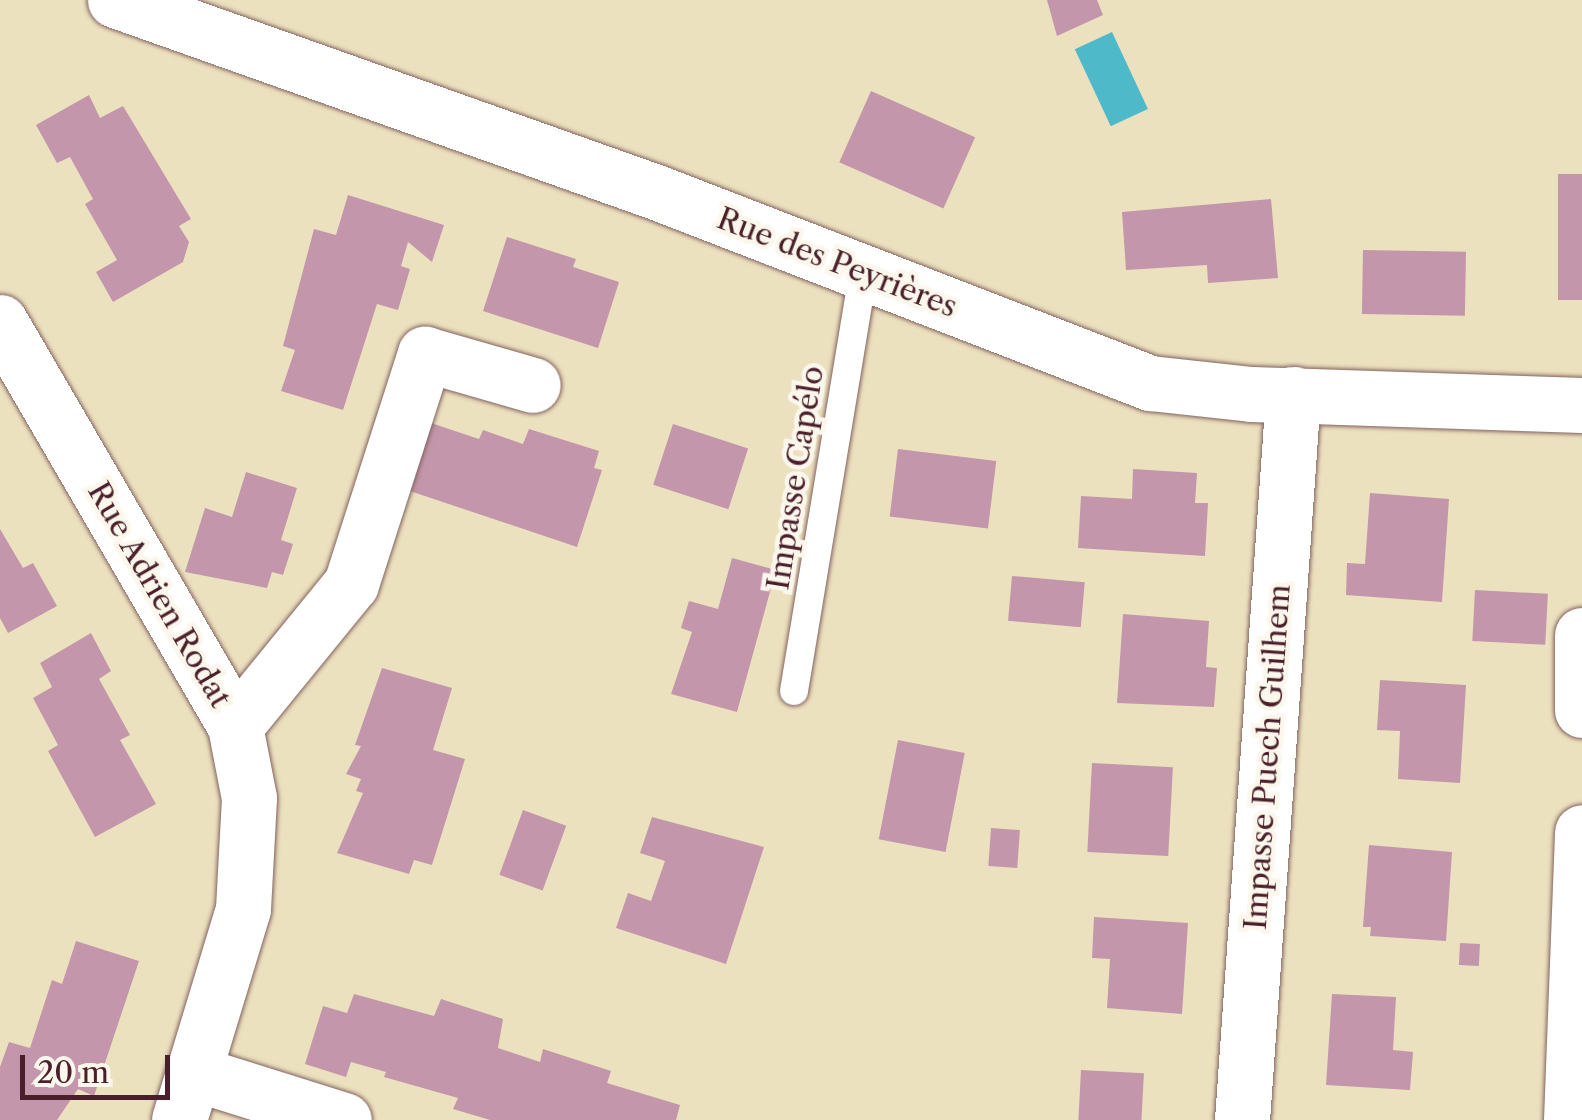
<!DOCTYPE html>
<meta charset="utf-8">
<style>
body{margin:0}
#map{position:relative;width:1582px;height:1120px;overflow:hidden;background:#ece1bf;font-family:"Libre Caslon Text",serif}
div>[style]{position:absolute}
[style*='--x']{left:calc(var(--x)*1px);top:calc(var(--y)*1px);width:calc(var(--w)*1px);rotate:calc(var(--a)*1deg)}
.water>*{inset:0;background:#4ebac9;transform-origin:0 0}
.building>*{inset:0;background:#c396ab;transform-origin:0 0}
.roads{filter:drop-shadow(0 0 2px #83635f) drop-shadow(0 0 2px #83635f)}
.service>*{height:28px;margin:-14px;padding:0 14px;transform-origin:14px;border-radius:14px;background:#fff}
.minor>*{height:55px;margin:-27.5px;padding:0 27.5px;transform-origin:27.5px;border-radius:27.5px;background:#fff}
.tertiary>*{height:55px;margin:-27.5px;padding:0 27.5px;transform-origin:27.5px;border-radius:27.5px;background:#fff}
span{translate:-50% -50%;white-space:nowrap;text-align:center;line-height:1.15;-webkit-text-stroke:9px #fbf7ec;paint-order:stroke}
.street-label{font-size:30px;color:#4a1f2b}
.scale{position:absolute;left:20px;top:1055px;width:150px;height:45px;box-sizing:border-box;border:5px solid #4a1f2b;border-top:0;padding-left:12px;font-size:30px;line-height:35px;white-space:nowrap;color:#4a1f2b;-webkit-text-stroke:8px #fbf7ec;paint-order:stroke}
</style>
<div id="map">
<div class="water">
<i style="left:1112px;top:32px;width:85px;height:41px;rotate:65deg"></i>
</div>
<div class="building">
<i style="clip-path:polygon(1047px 0,1097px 0,1103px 15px,1057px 36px)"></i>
<i style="left:871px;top:91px;width:114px;height:78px;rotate:24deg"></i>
<i style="clip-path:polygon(89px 95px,100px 118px,123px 106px,191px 219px,179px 226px,189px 242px,183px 262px,113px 302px,96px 272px,117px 260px,85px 204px,93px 199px,70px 157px,57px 163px,36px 125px)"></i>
<i style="left:1558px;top:174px;width:24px;height:126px"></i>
<i style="clip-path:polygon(348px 195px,444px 225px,432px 262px,408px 242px,401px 266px,410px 269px,398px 310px,377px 304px,343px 410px,281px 391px,295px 350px,283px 346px,314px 229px,336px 235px)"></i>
<i style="clip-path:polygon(1271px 199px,1278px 278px,1208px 283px,1207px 265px,1126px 270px,1122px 212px)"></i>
<i style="clip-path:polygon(507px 237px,576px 259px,573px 267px,619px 282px,598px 348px,483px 311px)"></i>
<i style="left:1363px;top:250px;width:103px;height:64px;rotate:1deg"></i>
<i style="clip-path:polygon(422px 420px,479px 439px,483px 430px,523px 444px,529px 429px,599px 451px,594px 468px,602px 470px,577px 547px,401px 488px)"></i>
<i style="left:673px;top:424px;width:79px;height:64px;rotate:18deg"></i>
<i style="left:898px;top:449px;width:99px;height:68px;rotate:7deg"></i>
<i style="clip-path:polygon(1133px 469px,1197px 473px,1195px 503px,1208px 503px,1205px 556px,1078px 548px,1081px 496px,1132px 499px)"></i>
<i style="clip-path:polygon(246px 472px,297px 488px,281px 540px,293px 544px,283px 575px,272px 572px,267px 588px,185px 572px,205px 508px,232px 517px)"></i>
<i style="clip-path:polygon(1370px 493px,1449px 499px,1442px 602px,1346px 595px,1347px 563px,1365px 564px)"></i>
<i style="clip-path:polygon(0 529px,23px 568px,33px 563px,57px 606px,8px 633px,0 618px)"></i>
<i style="clip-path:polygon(732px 558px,776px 570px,737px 712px,671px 694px,692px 632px,681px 628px,689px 601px,718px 609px)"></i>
<i style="left:1012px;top:576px;width:73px;height:45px;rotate:5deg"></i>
<i style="left:1475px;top:590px;width:73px;height:51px;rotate:3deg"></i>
<i style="clip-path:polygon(1123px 614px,1209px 621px,1206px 667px,1217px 668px,1214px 707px,1117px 703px)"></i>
<i style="clip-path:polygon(91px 633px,111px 671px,99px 679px,130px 735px,120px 740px,156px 804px,95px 837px,48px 751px,58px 745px,33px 698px,52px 687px,40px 663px)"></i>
<i style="clip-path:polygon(382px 668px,452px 688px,433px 750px,465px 759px,432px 865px,414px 860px,409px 874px,337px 853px,363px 793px,356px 791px,361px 779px,346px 774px,361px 746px,355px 745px)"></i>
<i style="clip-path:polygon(1380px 680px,1466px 685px,1460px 783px,1398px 779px,1400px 731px,1377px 730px)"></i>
<i style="left:898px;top:740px;width:68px;height:101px;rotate:11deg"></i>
<i style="left:1092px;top:763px;width:81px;height:89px;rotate:3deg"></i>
<i style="left:523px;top:810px;width:46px;height:69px;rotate:20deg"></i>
<i style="clip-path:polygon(652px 817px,764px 847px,726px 964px,616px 928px,628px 893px,651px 901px,665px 861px,640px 853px)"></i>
<i style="left:991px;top:828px;width:29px;height:38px;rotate:4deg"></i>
<i style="clip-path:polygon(1369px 845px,1452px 852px,1446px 941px,1370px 936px,1371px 927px,1363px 927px)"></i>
<i style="clip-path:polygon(1094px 917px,1188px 923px,1182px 1014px,1107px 1008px,1110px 959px,1092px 958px)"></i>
<i style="clip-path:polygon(76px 941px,139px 961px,94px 1096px,78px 1089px,57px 1120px,0 1120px,0 1067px,9px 1042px,30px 1048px,52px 980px,62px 984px)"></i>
<i style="left:1460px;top:943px;width:20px;height:22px;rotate:3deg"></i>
<i style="clip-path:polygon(354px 994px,434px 1016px,441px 999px,503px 1019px,498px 1048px,540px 1062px,543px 1049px,611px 1071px,607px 1083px,680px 1105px,676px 1120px,490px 1120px,453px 1109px,458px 1098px,384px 1077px,386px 1072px,351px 1062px,346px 1077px,305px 1064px,323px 1006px,347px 1013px)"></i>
<i style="clip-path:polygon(1332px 994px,1396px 997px,1393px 1050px,1413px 1052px,1410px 1090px,1326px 1085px)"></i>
<i style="left:1081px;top:1070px;width:63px;height:50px;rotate:3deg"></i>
</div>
<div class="roads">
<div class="service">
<i style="--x:794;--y:691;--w:422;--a:-80.6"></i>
</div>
<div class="minor">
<i style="--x:0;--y:322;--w:467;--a:59.8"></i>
<i style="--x:235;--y:726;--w:73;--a:79"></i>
<i style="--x:249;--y:798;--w:111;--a:93.1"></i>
<i style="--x:243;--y:909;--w:220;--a:106.9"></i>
<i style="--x:1582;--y:635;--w:75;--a:90"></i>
<i style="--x:235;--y:726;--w:183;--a:-50.8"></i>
<i style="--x:351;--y:584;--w:242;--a:-72.2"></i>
<i style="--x:425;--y:354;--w:112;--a:16"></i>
<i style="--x:194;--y:1073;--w:157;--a:17.4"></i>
<i style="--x:1242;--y:1120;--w:728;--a:-85.98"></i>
<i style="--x:1571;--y:1120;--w:288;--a:-87.8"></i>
</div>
<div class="tertiary">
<i style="--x:115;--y:0;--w:574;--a:19.54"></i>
<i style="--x:656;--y:192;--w:530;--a:21.14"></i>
<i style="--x:1150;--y:383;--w:102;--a:6.2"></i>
<i style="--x:1251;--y:394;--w:331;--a:1.9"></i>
</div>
</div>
<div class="street-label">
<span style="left:837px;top:263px;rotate:21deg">Rue des Peyrières</span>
<span style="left:796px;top:478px;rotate:-81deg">Impasse Capélo</span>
<span style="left:159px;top:595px;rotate:60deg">Rue Adrien Rodat</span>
<span style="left:1268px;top:757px;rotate:-86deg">Impasse Puech Guilhem</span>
</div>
<div class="scale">20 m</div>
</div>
